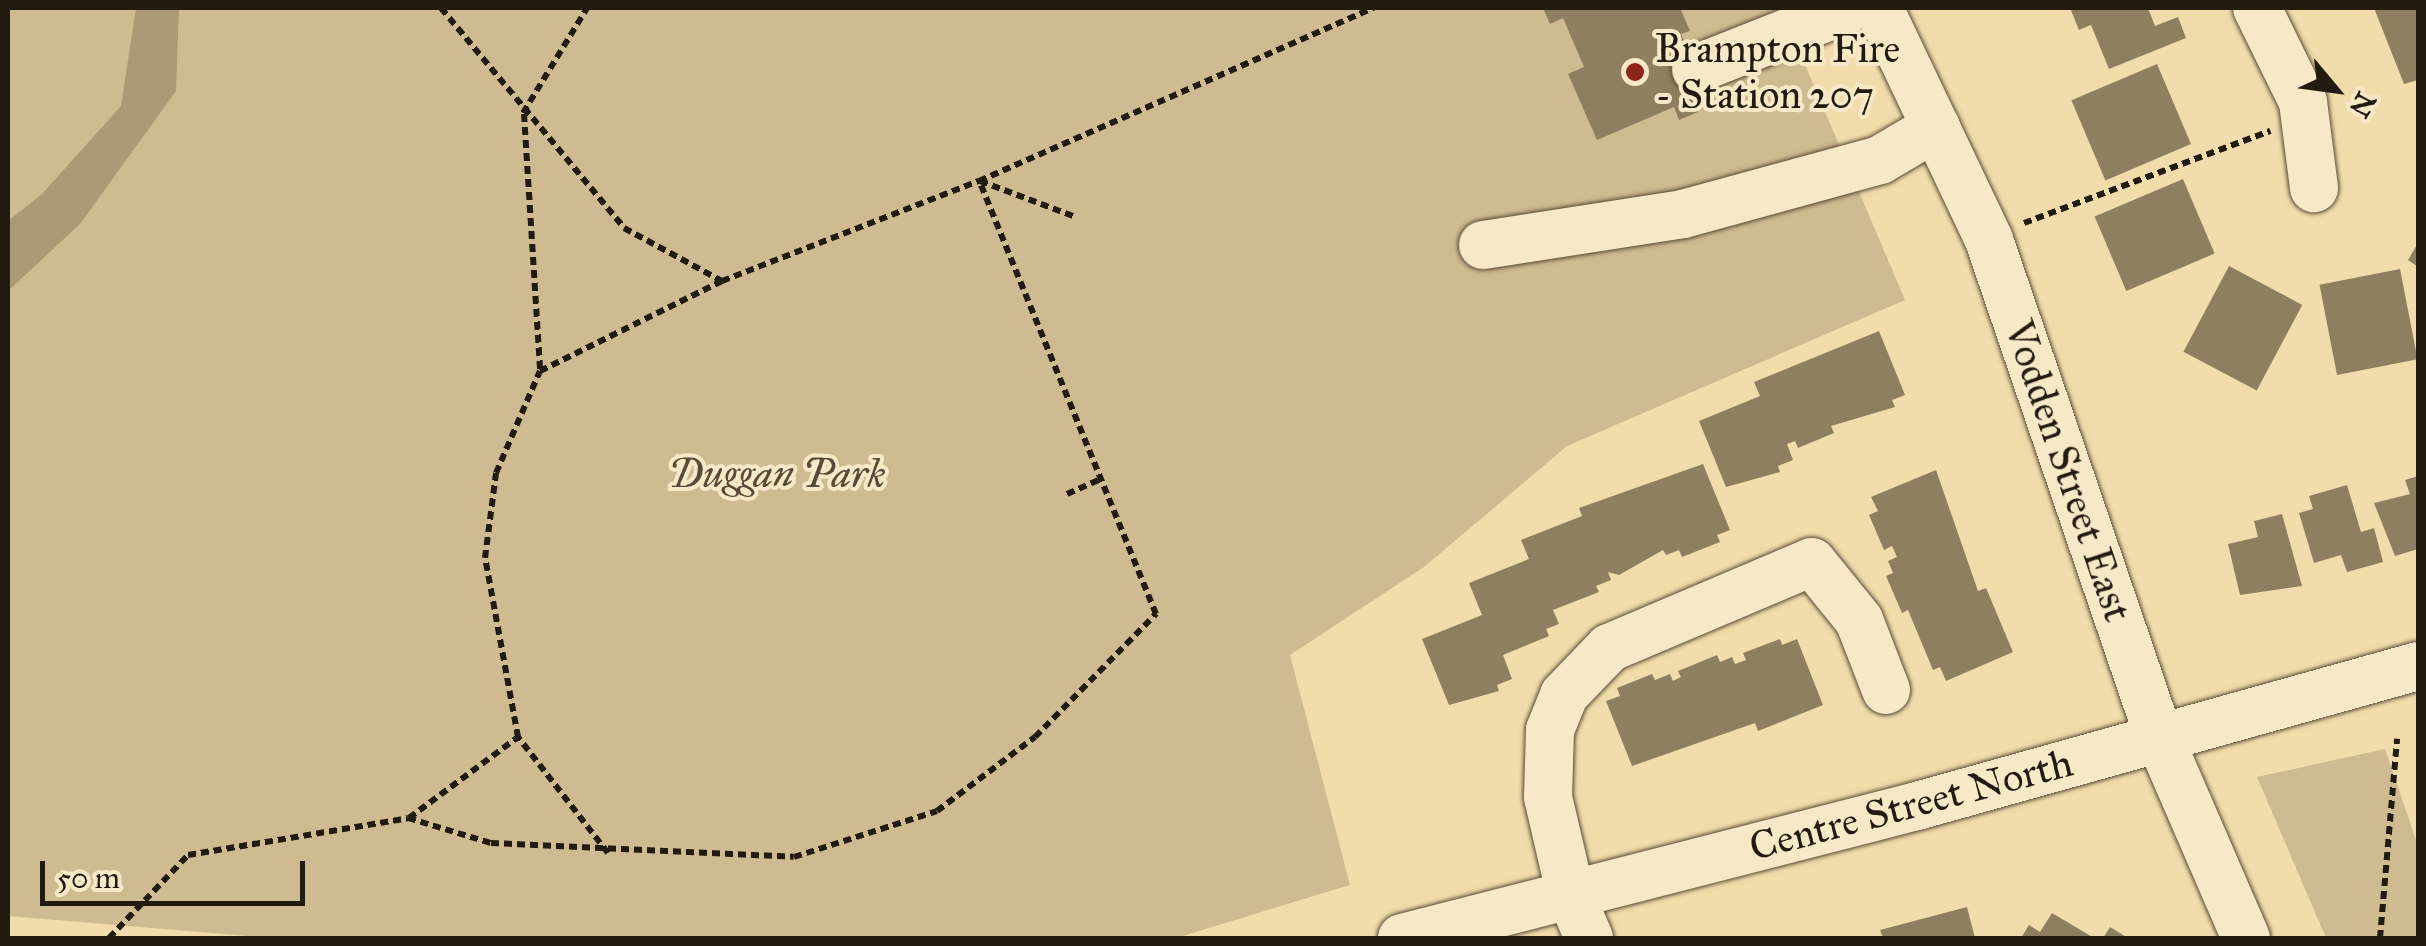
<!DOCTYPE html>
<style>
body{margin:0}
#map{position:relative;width:2426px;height:946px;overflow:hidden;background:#f2dcab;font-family:"IM FELL Great Primer",serif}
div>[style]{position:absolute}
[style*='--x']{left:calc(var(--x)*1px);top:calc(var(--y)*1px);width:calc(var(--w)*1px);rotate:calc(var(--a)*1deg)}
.green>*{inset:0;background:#cfbb91}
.water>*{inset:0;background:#ac9a76}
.building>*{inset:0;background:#8f7f61;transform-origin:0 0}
.path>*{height:6px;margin-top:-3px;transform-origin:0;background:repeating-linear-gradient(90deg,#241b10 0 8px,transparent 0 13px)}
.roads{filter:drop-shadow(0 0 2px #584b37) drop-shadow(0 0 2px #584b37)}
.minor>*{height:48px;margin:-24px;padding:0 24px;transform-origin:24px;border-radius:24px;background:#f7e8c8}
.dots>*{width:28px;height:28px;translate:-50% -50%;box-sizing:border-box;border:5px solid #f7e8c8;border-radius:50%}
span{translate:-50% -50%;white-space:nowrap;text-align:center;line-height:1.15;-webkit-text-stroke:8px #f7e8c8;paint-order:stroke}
.poi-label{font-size:40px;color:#241b10}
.left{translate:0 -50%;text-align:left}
.street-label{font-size:40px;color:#241b10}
.park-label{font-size:40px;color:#574b37;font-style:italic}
.frame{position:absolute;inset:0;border:10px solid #241b10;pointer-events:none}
.north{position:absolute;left:2286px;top:40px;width:100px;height:100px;-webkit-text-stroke:8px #f7e8c8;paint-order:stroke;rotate:119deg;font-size:28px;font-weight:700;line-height:40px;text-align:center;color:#241b10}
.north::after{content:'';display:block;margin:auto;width:35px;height:45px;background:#241b10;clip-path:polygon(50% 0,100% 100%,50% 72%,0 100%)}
.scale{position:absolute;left:40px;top:861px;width:265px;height:45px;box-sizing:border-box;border:5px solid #241b10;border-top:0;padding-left:12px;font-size:30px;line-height:35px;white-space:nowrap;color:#241b10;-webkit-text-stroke:8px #f7e8c8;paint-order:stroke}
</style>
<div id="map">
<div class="green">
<i style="clip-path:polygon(8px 8px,1781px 8px,1905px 300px,1567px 446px,1424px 567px,1290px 655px,1350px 885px,1176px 938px,270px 938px,8px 916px)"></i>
<i style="clip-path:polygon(2385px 749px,2418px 846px,2418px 938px,2326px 938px,2257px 777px)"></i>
</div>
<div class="water">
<i style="clip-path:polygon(136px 8px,179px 8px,176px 91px,80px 224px,8px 291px,8px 221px,42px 194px,121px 106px)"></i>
</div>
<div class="building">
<i style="clip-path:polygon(1543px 8px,1680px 8px,1690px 31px,1681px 34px,1707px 95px,1693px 101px,1698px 112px,1679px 120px,1674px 107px,1597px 140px,1568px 74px,1584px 67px,1563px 18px,1550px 24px)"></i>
<i style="clip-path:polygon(2070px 8px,2148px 8px,2155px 26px,2178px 17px,2186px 38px,2109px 69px,2091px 25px,2079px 30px)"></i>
<i style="clip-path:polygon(2374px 8px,2418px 8px,2418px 80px,2404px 84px)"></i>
<i style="left:2157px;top:64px;width:87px;height:93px;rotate:67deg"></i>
<i style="left:2183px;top:179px;width:81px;height:96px;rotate:67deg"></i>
<i style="clip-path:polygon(2418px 243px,2418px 267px,2408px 260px)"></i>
<i style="left:2229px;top:266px;width:83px;height:97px;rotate:28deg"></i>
<i style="left:2400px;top:269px;width:92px;height:82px;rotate:79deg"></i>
<i style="clip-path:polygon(1879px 331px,1905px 395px,1892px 400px,1895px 407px,1831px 426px,1834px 433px,1798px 448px,1795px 441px,1787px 444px,1793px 460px,1778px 466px,1780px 472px,1726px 487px,1699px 421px,1760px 396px,1754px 382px)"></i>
<i style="clip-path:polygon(1703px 464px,1730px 530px,1717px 535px,1720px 542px,1682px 557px,1679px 550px,1666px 555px,1663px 550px,1619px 575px,1608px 572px,1611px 580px,1596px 586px,1599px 592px,1553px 610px,1559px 624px,1546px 629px,1549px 636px,1503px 655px,1512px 679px,1497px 685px,1499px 691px,1449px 705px,1422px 639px,1482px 615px,1469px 583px,1529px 559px,1521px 540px,1582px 516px,1579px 508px)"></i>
<i style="clip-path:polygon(1936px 470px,1978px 591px,1986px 588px,2013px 652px,1946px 681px,1940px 667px,1933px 670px,1908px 610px,1902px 613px,1886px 576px,1893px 573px,1888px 561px,1897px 557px,1892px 546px,1884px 550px,1869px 515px,1878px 511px,1871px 497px)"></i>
<i style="clip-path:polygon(2418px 476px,2418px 549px,2395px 556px,2374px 503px,2410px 494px,2405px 480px)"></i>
<i style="clip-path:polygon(2347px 485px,2361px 532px,2374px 528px,2383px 562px,2347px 572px,2341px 555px,2314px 563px,2299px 513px,2313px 509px,2309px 496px)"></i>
<i style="clip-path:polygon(2282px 514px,2302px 586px,2240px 595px,2228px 544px,2258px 537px,2254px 521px)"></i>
<i style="clip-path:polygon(1780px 639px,1782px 645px,1797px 639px,1823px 705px,1758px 731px,1755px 723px,1632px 766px,1606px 701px,1620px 696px,1617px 688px,1652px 674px,1655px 680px,1670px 674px,1673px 681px,1681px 677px,1678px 671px,1717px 655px,1720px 662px,1732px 657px,1735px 664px,1746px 660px,1743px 653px)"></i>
<i style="clip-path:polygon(1967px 907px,1975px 938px,1883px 938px,1880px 930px)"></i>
<i style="clip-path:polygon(2052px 913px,2094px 938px,2021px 938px,2029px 925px,2040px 932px)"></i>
<i style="clip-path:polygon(2110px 927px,2128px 938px,2103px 938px)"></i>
</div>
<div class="path">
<i style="--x:441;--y:8;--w:286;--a:50.2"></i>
<i style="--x:624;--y:228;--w:111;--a:28.4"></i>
<i style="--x:523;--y:113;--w:123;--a:-58.6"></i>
<i style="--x:524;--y:114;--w:257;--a:86.4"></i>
<i style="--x:980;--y:181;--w:103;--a:20.6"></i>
<i style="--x:2024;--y:223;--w:263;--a:-20.5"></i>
<i style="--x:1067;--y:494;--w:37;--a:-24"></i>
<i style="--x:409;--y:818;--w:136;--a:-36.6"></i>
<i style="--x:608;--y:853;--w:147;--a:-127.8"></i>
<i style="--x:518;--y:737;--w:182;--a:-100.4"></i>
<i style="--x:485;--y:558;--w:86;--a:-82.6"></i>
<i style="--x:496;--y:473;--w:111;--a:-66.7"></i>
<i style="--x:540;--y:371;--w:203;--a:-26.3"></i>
<i style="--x:722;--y:281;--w:276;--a:-21.3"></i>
<i style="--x:979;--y:181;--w:431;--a:-23.7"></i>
<i style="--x:109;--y:938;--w:115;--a:-46.4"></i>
<i style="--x:188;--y:855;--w:223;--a:-9.5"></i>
<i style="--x:408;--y:818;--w:87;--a:16.8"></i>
<i style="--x:491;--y:843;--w:303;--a:2.6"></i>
<i style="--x:794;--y:857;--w:150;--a:-17.8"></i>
<i style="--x:937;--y:811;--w:123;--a:-37.1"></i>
<i style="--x:1035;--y:737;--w:173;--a:-45.5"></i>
<i style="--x:1156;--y:614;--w:468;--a:-112.2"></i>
<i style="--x:2380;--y:938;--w:200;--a:-85.1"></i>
</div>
<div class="roads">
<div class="minor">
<i style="--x:1879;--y:8;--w:257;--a:64.6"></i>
<i style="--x:1989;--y:240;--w:525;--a:71.12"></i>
<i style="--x:2159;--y:737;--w:219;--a:66.6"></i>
<i style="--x:2257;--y:8;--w:105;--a:63.9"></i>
<i style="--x:2303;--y:102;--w:87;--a:82.7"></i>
<i style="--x:1696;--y:69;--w:166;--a:-21.6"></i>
<i style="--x:1483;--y:245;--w:202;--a:-8.8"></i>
<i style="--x:1683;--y:214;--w:204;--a:-15.3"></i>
<i style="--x:1880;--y:160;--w:65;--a:-30.5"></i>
<i style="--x:1402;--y:938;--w:532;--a:-14.38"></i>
<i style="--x:1917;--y:806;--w:520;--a:-15.61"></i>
<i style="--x:1589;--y:938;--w:46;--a:-113.2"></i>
<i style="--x:1571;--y:896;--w:102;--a:-103.1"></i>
<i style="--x:1548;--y:797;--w:67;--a:-88.3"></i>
<i style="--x:1550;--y:730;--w:38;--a:-68"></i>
<i style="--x:1564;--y:695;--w:65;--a:-46.2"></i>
<i style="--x:1609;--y:648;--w:220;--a:-23"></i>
<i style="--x:1812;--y:562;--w:75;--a:51"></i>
<i style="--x:1859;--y:620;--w:75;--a:68.9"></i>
</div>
</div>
<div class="dots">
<i style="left:1635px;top:72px;background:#8f2418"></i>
</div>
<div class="poi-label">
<span class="left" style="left:1655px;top:72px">Brampton Fire<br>- Station 207</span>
</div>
<div class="street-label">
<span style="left:2068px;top:471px;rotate:71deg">Vodden Street East</span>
<span style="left:1911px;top:805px;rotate:-15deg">Centre Street North</span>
</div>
<div class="park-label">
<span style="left:777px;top:474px">Duggan Park</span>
</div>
<div class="frame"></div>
<div class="north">N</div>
<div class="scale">50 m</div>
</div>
